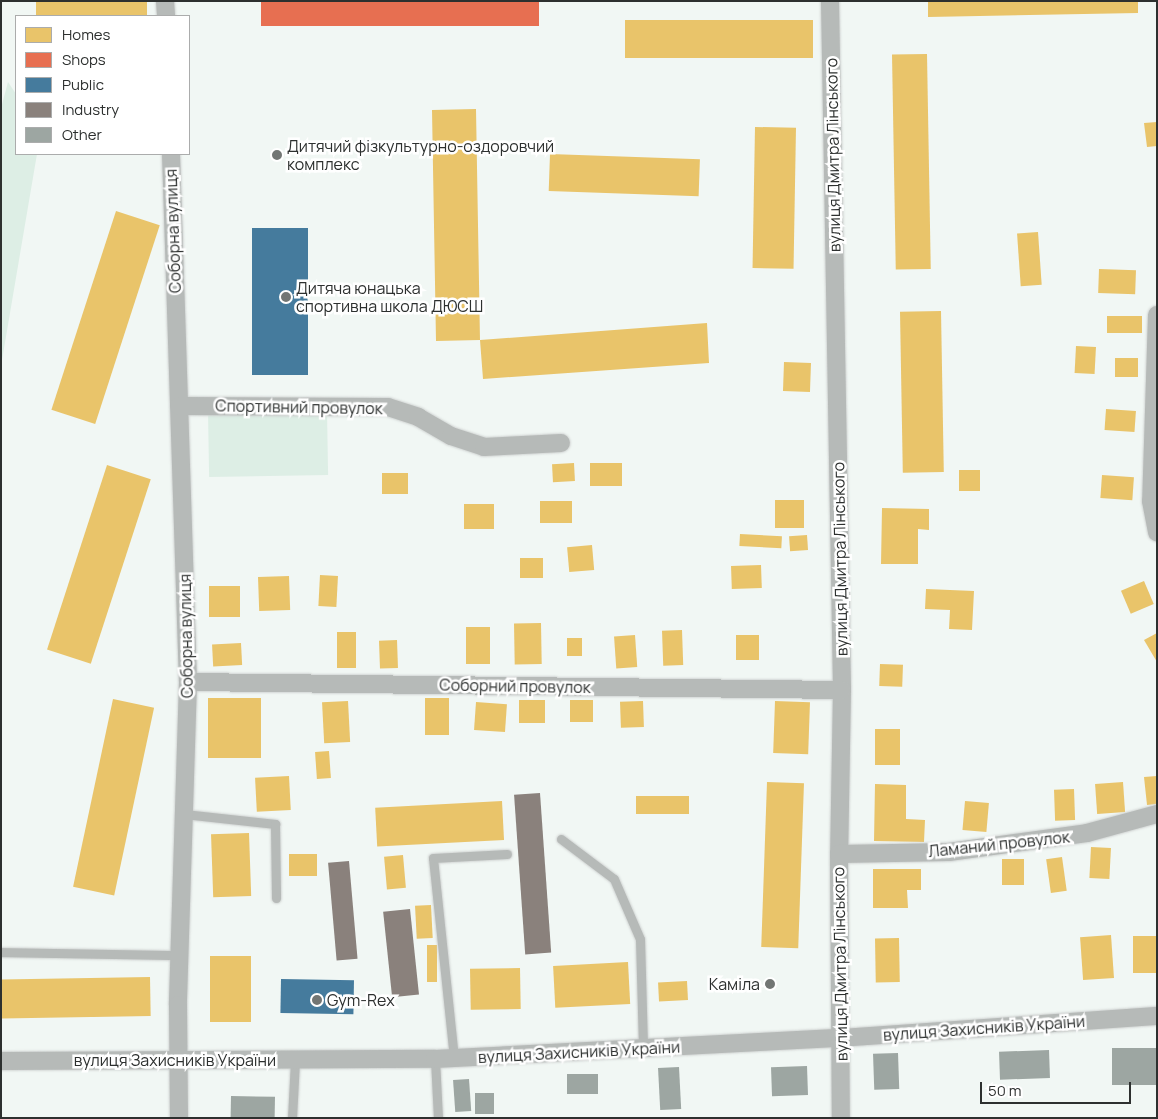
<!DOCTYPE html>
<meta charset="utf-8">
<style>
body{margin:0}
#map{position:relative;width:1158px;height:1119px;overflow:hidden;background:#f1f7f4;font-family:Manrope,sans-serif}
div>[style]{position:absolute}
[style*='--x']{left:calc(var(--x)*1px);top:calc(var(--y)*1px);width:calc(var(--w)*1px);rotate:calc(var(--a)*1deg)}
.green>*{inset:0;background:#ddeee5;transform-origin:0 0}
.homes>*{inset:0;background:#e9c46a;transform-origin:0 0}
.shops>*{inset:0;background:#e76f51;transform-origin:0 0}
.public>*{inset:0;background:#457b9d;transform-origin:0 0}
.industry>*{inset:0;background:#8a817c;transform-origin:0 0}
.building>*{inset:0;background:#9da6a2;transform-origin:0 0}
.roads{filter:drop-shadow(0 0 1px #cfd2d1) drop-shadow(0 0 1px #cfd2d1)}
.lane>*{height:9px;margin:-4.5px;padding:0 4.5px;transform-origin:4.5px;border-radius:4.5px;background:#b6bab8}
.street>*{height:18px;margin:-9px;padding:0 9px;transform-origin:9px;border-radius:9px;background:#b6bab8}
.dots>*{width:14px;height:14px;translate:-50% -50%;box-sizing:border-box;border:2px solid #fff;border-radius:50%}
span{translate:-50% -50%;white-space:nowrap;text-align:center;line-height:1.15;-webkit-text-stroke:5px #fff;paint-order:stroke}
.poi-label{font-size:16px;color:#2d302f}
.left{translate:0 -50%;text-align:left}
.right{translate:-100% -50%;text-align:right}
.street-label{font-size:16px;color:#2d302f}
.frame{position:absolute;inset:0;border:2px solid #2d302f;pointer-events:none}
.legend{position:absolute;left:15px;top:15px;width:175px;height:140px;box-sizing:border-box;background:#fff;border:1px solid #abacac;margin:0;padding:6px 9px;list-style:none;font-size:15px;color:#2d302f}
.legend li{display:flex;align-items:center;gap:10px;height:25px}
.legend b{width:25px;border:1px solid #abacac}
.scale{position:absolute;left:980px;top:1082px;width:151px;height:22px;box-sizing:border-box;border:2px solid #2d302f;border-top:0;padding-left:6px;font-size:15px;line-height:18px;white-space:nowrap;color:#2d302f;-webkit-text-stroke:4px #fff;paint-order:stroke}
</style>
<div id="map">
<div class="green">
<i style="clip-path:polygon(8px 82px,16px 94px,16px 154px,37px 154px,1px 366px,1px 108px)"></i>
<i style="left:327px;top:411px;width:64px;height:119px;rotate:89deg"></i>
</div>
<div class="homes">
<i style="left:36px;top:1px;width:111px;height:15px"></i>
<i style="clip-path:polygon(928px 1px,1138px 1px,1138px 13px,928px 17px)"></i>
<i style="left:625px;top:20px;width:188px;height:38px"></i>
<i style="left:927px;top:54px;width:215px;height:35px;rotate:89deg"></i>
<i style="clip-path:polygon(476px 109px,480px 340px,707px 323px,709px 363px,483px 379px,480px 340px,436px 341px,432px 110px)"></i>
<i style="clip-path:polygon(1157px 122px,1157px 146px,1147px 147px,1144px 123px)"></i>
<i style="left:755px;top:127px;width:41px;height:141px;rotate:1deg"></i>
<i style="left:550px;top:154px;width:150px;height:37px;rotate:2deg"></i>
<i style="left:116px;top:211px;width:46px;height:209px;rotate:18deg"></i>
<i style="left:1038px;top:232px;width:53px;height:21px;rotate:86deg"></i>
<i style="left:1099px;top:269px;width:37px;height:24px;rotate:2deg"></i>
<i style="left:941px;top:311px;width:161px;height:41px;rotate:89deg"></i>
<i style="left:1107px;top:316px;width:35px;height:17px"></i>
<i style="left:1076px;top:346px;width:20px;height:27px;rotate:3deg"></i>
<i style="left:1115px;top:358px;width:23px;height:19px"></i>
<i style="left:784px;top:362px;width:27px;height:29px;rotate:2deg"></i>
<i style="left:1106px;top:409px;width:30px;height:21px;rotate:4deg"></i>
<i style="left:574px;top:463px;width:18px;height:22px;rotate:87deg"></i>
<i style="left:590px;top:463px;width:32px;height:23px"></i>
<i style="left:107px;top:465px;width:46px;height:194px;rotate:18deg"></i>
<i style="left:980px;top:470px;width:21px;height:21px;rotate:90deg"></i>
<i style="left:382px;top:473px;width:26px;height:21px"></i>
<i style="left:1102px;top:475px;width:32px;height:23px;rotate:4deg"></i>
<i style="left:775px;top:500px;width:29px;height:28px"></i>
<i style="left:540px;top:501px;width:32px;height:22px"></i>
<i style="left:464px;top:504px;width:30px;height:25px"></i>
<i style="clip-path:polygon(882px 508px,929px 509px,929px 530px,918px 529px,918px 564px,881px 564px)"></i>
<i style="left:740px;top:534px;width:42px;height:12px;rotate:3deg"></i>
<i style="left:807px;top:535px;width:15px;height:18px;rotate:86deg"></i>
<i style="left:592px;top:545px;width:25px;height:25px;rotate:85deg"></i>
<i style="left:520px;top:558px;width:23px;height:20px"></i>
<i style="left:761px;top:565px;width:23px;height:30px;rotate:88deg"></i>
<i style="left:320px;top:575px;width:18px;height:31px;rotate:3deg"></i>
<i style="left:289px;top:576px;width:34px;height:31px;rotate:88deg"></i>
<i style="left:1144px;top:581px;width:25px;height:25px;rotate:67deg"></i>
<i style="left:209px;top:586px;width:31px;height:31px"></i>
<i style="clip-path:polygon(926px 589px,974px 591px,972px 630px,949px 629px,950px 610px,925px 609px)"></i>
<i style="left:541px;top:623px;width:41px;height:27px;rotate:89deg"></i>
<i style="left:466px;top:627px;width:24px;height:37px"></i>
<i style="left:682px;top:630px;width:35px;height:20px;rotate:88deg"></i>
<i style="left:337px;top:632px;width:19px;height:36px"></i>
<i style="clip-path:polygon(1157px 633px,1157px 662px,1144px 640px)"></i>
<i style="left:635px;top:635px;width:32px;height:21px;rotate:86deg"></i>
<i style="left:736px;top:635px;width:23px;height:25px"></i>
<i style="left:582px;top:638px;width:18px;height:15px;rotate:90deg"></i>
<i style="left:397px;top:640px;width:28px;height:18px;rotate:88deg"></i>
<i style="left:241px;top:643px;width:22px;height:29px;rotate:87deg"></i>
<i style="left:880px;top:664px;width:23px;height:22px;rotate:2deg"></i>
<i style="left:208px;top:698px;width:53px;height:60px"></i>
<i style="left:425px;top:698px;width:24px;height:37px"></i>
<i style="left:113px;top:699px;width:42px;height:192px;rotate:12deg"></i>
<i style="left:519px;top:700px;width:26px;height:23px"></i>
<i style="left:593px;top:700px;width:22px;height:23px;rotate:90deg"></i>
<i style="left:348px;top:701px;width:41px;height:26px;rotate:87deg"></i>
<i style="left:643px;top:701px;width:26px;height:23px;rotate:88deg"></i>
<i style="left:775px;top:701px;width:35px;height:52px;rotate:2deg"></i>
<i style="left:476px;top:702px;width:31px;height:28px;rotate:4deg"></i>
<i style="left:875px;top:729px;width:25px;height:36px"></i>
<i style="left:329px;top:751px;width:27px;height:14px;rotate:86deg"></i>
<i style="left:289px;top:776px;width:34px;height:34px;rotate:87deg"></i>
<i style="clip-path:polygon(1157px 776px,1157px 804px,1147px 805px,1144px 777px)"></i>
<i style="left:767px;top:782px;width:37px;height:165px;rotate:2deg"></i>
<i style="left:1123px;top:782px;width:30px;height:28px;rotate:86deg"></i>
<i style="clip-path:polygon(875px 784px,906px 785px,906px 819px,925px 820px,924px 842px,874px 841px)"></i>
<i style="left:1074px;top:789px;width:31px;height:20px;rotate:88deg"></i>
<i style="left:689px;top:796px;width:18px;height:53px;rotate:90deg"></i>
<i style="left:502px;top:801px;width:39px;height:127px;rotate:87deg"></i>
<i style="left:965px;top:801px;width:24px;height:29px;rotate:5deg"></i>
<i style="left:249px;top:833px;width:63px;height:38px;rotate:88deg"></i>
<i style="left:1091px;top:847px;width:20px;height:31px;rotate:3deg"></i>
<i style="left:317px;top:854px;width:22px;height:28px;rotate:90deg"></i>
<i style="left:403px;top:855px;width:33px;height:19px;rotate:85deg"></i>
<i style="left:1062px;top:857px;width:34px;height:16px;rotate:82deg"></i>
<i style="left:1002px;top:859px;width:22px;height:26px"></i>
<i style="clip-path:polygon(873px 869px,921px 869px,921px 890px,907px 890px,908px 908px,873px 908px)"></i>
<i style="left:431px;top:905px;width:33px;height:16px;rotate:87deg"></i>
<i style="left:1111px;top:935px;width:43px;height:31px;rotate:86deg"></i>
<i style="left:1133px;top:936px;width:24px;height:37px"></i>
<i style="left:899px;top:938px;width:44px;height:24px;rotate:89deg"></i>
<i style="left:427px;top:945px;width:10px;height:37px"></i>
<i style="left:210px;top:956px;width:41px;height:66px"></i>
<i style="left:628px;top:962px;width:42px;height:75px;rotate:87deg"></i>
<i style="left:520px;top:968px;width:41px;height:50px;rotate:89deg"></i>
<i style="left:150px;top:977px;width:39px;height:149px;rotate:89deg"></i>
<i style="left:687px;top:981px;width:19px;height:29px;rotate:87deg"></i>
</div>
<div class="shops">
<i style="left:261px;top:1px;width:278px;height:25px"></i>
</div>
<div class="public">
<i style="left:252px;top:228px;width:56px;height:147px"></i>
<i style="left:281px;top:979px;width:73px;height:34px;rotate:1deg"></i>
</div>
<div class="industry">
<i style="left:540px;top:793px;width:160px;height:26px;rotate:86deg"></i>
<i style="left:349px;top:861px;width:98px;height:21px;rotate:85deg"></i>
<i style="left:410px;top:909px;width:86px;height:27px;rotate:84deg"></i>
</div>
<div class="building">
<i style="left:1112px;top:1048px;width:45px;height:37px"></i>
<i style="left:1049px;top:1050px;width:28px;height:50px;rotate:88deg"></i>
<i style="left:898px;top:1053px;width:36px;height:25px;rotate:88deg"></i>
<i style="left:807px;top:1066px;width:29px;height:36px;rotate:88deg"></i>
<i style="left:679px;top:1067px;width:42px;height:21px;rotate:87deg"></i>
<i style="left:598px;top:1074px;width:20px;height:31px;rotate:90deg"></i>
<i style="left:469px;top:1079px;width:32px;height:16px;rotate:86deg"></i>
<i style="left:494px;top:1093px;width:21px;height:19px;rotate:90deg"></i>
<i style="left:231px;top:1096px;width:44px;height:22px;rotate:1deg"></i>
</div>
<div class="roads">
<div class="lane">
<i style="--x:184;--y:814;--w:92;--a:6.3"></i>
<i style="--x:275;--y:824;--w:74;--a:89.2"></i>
<i style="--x:561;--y:839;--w:66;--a:37"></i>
<i style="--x:614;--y:879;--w:65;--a:66.6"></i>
<i style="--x:640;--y:939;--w:109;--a:88.4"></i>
<i style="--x:1;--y:952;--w:179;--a:1"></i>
<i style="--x:454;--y:1058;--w:201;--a:-96"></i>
<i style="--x:433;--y:858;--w:74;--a:-3.1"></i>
<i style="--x:435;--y:1059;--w:59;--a:87.1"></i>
<i style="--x:292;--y:1118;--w:58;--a:-87"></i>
</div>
<div class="street">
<i style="--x:165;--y:1;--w:15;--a:86"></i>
<i style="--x:830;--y:1;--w:689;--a:89"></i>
<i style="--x:842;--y:690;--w:164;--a:91"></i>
<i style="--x:839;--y:854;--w:264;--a:89.6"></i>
<i style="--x:171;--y:154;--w:528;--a:88.16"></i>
<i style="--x:188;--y:682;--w:323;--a:91.8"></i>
<i style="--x:178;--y:1005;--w:113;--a:89.5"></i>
<i style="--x:1157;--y:315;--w:186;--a:91.8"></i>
<i style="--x:1151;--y:501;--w:32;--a:79"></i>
<i style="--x:179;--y:406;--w:209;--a:0.3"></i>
<i style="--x:388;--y:407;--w:32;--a:18"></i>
<i style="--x:418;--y:417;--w:38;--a:30"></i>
<i style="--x:451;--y:436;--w:35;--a:18"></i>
<i style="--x:484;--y:447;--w:77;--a:-3"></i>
<i style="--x:188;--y:682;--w:654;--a:0.7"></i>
<i style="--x:839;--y:854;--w:110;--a:-1"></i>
<i style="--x:949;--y:852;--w:139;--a:-7.8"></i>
<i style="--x:1087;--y:833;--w:73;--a:-15.2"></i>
<i style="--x:1;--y:1061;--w:434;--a:-0.3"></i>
<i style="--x:435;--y:1059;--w:406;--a:-3"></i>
<i style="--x:840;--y:1038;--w:318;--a:-4"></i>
</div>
</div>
<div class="dots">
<i style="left:277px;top:155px;background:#727674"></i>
<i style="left:286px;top:297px;background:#727674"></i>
<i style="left:770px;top:984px;background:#727674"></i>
<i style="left:317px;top:1000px;background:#727674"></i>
</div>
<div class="poi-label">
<span class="left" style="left:287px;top:155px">Дитячий фізкультурно-оздоровчий<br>комплекс</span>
<span class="left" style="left:296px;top:297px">Дитяча юнацька<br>спортивна школа ДЮСШ</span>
<span class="right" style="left:760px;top:984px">Каміла</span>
<span class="left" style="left:327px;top:1000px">Gym-Rex</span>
</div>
<div class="street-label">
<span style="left:833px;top:155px;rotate:-91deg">вулиця Дмитра Лінського</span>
<span style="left:173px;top:231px;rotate:-92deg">Соборна вулиця</span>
<span style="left:299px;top:407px;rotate:1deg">Спортивний провулок</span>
<span style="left:840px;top:559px;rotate:-91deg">вулиця Дмитра Лінського</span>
<span style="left:186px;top:636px;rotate:-91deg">Соборна вулиця</span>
<span style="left:515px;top:686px;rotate:1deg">Соборний провулок</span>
<span style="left:999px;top:844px;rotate:-6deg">Ламаний провулок</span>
<span style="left:840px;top:964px;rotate:-91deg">вулиця Дмитра Лінського</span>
<span style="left:984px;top:1028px;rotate:-4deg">вулиця Захисників України</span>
<span style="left:579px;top:1052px;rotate:-3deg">вулиця Захисників України</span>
<span style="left:175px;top:1060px">вулиця Захисників України</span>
</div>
<div class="frame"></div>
<ul class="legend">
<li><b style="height:14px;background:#e9c46a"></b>Homes</li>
<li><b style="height:14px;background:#e76f51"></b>Shops</li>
<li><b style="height:14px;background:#457b9d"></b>Public</li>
<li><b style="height:14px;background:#8a817c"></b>Industry</li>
<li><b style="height:14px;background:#9da6a2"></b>Other</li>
</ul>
<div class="scale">50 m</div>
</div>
